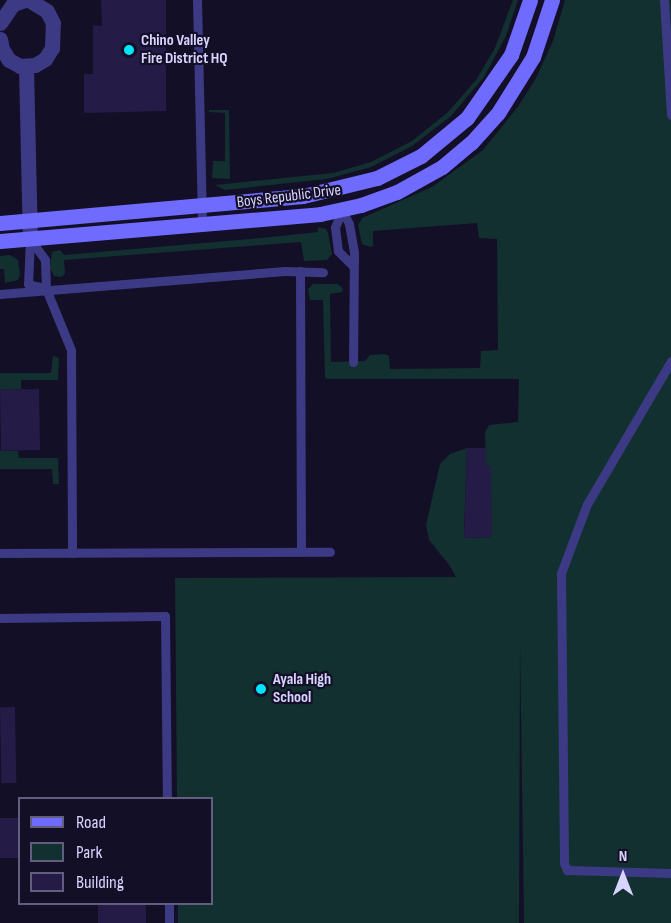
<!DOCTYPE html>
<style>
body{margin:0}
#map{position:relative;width:671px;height:923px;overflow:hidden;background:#130f26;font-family:"Sofia Sans Condensed",sans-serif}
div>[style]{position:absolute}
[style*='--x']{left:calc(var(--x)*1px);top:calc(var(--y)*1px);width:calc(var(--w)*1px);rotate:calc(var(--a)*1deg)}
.green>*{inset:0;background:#12302f}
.building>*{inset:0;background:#241b47;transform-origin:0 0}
.lane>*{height:9px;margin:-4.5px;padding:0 4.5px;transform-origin:4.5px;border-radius:4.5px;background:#3d3a85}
.street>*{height:15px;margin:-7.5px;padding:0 7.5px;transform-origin:7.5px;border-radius:7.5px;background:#3d3a85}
.secondary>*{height:15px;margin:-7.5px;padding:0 7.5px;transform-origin:7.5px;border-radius:7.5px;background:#6f6bff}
.dots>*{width:16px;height:16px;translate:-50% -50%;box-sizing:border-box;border:3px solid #130f26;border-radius:50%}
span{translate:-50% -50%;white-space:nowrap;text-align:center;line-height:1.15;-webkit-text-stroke:4.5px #130f26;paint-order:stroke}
.poi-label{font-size:16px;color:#d9d4ff;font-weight:700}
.left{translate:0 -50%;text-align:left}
.street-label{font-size:16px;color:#d9d4ff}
.legend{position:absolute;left:18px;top:797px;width:195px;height:108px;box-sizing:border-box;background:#130f26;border:2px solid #625e7d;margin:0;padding:8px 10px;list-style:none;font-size:18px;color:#d9d4ff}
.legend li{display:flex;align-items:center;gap:12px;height:30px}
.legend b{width:30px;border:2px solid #625e7d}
.north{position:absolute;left:593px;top:845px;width:60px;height:60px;-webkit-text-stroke:4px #130f26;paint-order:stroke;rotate:0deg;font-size:16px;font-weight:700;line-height:24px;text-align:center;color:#d9d4ff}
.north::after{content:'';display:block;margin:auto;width:21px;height:27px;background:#d9d4ff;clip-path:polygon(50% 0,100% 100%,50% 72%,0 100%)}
</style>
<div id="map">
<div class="green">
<i style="clip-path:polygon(513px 0,518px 0,506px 36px,484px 77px,451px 116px,412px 146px,371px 167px,327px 179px,225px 190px,215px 185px,333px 173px,371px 162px,412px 141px,448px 112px,476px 80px,495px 48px)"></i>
<i style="clip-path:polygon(565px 0,671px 0,671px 923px,524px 923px,520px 643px,519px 923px,178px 923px,178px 904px,212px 904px,212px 798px,177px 798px,175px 578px,456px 577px,450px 566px,429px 540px,426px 525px,440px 464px,450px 454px,467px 448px,464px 533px,466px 538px,491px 537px,491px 467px,486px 465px,485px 432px,489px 425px,518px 422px,519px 379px,328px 379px,325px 378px,323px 300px,310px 300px,308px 289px,313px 284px,338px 284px,343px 289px,342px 292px,330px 294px,331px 362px,365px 361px,370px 355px,385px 354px,389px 356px,390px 369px,480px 368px,481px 351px,498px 350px,497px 239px,479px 238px,477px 223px,373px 231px,373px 246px,370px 247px,362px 244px,358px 225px,362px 218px,432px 187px,483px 150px,517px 108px,535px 80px,553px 41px)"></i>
<i style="clip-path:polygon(209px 110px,229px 110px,230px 179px,212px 178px,213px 161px,225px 161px,225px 113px,209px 112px)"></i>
<i style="clip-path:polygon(318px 227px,326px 229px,328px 233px,332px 254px,327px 260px,304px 261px,301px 242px,64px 260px,65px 274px,61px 277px,54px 276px,50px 268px,52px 252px,60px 250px,64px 255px,261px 238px,318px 232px)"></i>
<i style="clip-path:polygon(10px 255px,18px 260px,20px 275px,18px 280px,5px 283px,4px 269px,0 269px,0 256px)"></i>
<i style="clip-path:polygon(53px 356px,59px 358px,58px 380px,21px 380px,21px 389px,0 390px,0 373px,51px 373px)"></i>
<i style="clip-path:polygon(0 451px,18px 451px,19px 458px,58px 458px,59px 484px,53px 484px,52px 469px,0 469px)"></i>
</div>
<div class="building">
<i style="clip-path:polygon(101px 0,166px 0,166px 111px,84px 113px,84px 74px,93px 74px,93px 25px,102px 26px)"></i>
<i style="left:39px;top:389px;width:61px;height:39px;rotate:89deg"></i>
<i style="clip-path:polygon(467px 448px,486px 448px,486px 465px,491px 467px,492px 537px,464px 538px)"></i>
<i style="left:15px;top:707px;width:76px;height:15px;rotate:89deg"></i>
<i style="left:0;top:818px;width:20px;height:40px"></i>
<i style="left:98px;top:903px;width:48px;height:20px"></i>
</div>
<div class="lane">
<i style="--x:197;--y:0;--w:225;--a:88.7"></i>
<i style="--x:664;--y:0;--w:115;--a:86.5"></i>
<i style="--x:342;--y:210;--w:16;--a:63"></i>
<i style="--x:349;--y:224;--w:28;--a:80"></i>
<i style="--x:354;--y:252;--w:110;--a:90.5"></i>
<i style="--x:342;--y:210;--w:18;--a:112"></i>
<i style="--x:335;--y:227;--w:24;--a:83"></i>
<i style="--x:338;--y:251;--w:20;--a:45"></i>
<i style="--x:30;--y:239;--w:26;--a:54"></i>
<i style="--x:45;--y:260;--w:29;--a:88"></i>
<i style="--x:46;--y:289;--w:66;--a:67.7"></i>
<i style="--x:71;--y:350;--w:203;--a:89.7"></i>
<i style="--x:30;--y:239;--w:45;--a:92.5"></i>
<i style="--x:28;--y:284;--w:12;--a:14"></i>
<i style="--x:300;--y:271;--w:281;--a:89.8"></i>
<i style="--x:0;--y:294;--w:286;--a:-4.6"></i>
<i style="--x:285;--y:271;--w:38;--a:2"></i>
<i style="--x:671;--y:361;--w:166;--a:120.4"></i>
<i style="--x:587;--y:504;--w:74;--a:110.6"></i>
<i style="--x:561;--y:573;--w:290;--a:89.4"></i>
<i style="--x:564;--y:863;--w:8;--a:67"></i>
<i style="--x:567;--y:870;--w:104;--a:1.7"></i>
<i style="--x:0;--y:553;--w:330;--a:-0.2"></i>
<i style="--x:0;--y:618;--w:165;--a:-0.7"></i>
<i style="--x:165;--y:616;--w:182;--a:89.4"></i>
<i style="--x:169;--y:904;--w:19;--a:90"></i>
</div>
<div class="street">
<i style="--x:0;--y:23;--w:23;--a:-56"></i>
<i style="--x:13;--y:4;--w:13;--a:-18"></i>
<i style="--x:0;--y:39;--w:10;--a:79"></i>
<i style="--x:2;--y:49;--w:13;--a:58"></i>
<i style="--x:9;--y:60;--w:13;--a:29"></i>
<i style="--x:20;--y:66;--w:15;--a:-4"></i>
<i style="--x:35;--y:65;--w:12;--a:-31"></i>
<i style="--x:45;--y:59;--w:13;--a:-58"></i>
<i style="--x:52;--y:48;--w:25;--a:-88"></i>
<i style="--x:53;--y:23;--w:13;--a:-117"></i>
<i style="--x:47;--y:11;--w:21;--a:-149"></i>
<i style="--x:26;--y:67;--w:172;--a:88.7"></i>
</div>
<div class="secondary">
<i style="--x:0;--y:223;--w:304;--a:-5.1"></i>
<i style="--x:303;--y:196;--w:76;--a:-13.7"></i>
<i style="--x:377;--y:178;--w:49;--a:-26.6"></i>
<i style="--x:421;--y:156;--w:60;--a:-39.6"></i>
<i style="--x:467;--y:118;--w:77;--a:-55.1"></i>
<i style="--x:511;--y:55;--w:58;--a:-70.9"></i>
<i style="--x:0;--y:241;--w:321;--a:-4.8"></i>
<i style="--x:320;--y:214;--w:42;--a:-12.4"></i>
<i style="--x:361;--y:205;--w:38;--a:-20"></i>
<i style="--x:397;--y:192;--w:51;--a:-29.1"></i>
<i style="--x:442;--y:167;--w:38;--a:-40"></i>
<i style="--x:471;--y:143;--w:40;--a:-48"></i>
<i style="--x:498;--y:113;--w:66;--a:-58"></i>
<i style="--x:533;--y:57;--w:60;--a:-71.6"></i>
</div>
<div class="dots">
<i style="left:129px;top:50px;background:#00e5ff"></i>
<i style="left:261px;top:689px;background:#00e5ff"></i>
</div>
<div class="poi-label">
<span class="left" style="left:141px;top:50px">Chino Valley<br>Fire District HQ</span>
<span class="left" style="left:273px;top:689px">Ayala High<br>School</span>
</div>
<div class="street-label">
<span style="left:289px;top:197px;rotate:-7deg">Boys Republic Drive</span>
</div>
<ul class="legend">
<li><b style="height:8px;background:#6f6bff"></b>Road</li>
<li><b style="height:16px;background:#12302f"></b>Park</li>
<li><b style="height:16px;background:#241b47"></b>Building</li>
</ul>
<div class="north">N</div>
</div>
